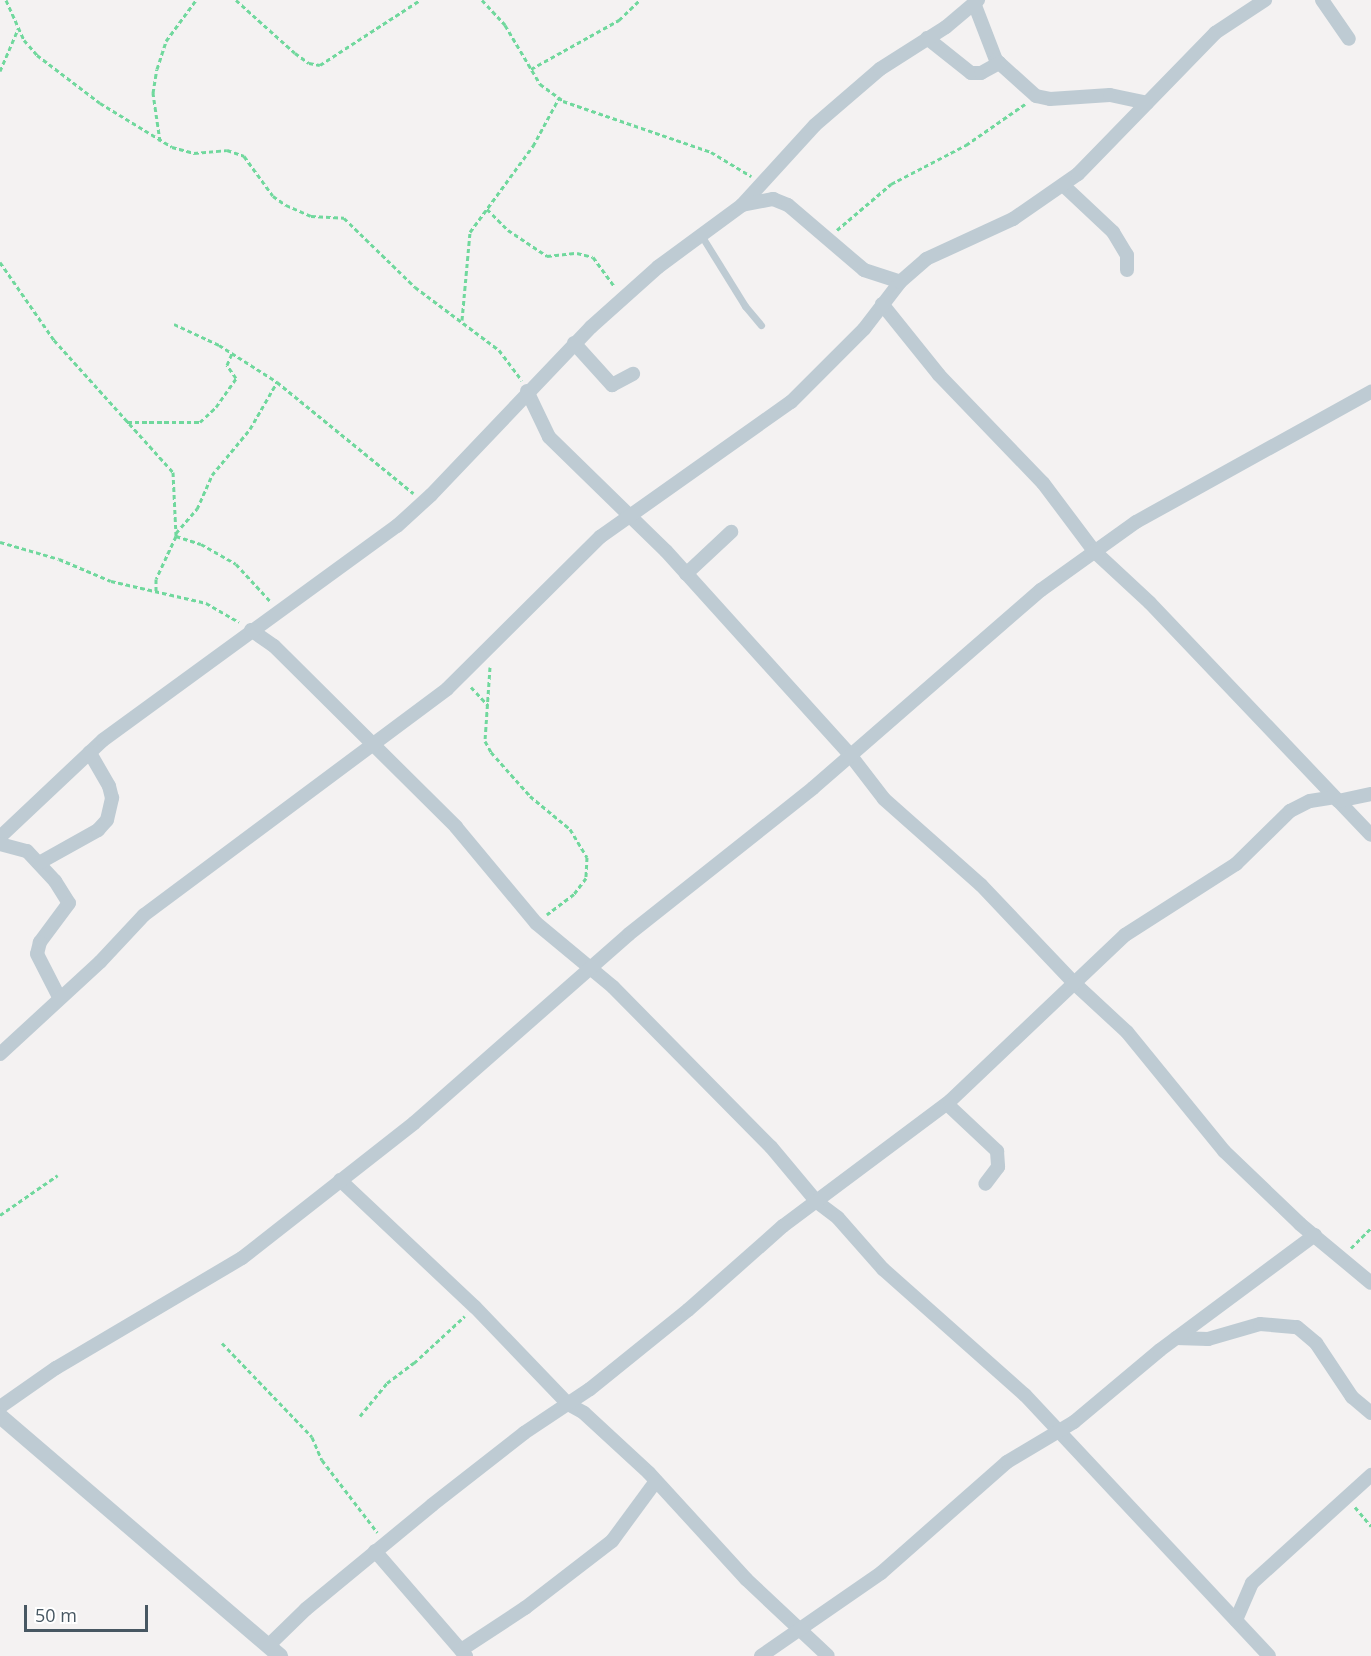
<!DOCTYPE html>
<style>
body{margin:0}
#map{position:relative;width:1371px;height:1656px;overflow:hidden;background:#f4f2f2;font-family:"Open Sans",sans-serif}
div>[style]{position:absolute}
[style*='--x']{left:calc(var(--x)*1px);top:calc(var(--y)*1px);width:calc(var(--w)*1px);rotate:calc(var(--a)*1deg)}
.path>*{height:3px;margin-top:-1.5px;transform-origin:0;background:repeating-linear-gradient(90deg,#70d89d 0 4.5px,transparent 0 7.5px)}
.service>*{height:7px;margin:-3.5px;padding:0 3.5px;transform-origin:3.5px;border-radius:3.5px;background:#becbd3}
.minor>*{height:14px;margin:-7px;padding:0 7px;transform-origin:7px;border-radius:7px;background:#becbd3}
.tertiary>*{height:16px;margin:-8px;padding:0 8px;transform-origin:8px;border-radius:8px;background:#becbd3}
span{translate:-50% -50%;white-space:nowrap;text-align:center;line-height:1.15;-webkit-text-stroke:4.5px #fff;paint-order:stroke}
.scale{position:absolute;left:24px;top:1605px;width:124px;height:27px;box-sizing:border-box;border:3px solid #475762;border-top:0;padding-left:8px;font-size:18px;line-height:21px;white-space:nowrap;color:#475762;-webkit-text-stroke:4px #fff;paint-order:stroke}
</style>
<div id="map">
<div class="path">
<i style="--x:6;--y:0;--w:44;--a:65.8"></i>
<i style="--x:24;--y:40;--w:20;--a:49"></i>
<i style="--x:37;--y:55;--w:79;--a:37.3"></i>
<i style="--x:100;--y:103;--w:84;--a:31.4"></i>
<i style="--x:172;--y:147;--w:23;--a:15"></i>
<i style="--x:194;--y:153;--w:33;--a:-5"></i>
<i style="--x:227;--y:150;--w:18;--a:19"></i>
<i style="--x:244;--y:156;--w:49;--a:54.1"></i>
<i style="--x:273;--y:196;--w:16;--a:35"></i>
<i style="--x:286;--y:205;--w:27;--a:24"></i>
<i style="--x:311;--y:216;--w:33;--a:3"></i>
<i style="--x:344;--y:218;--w:99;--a:44.2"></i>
<i style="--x:415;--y:287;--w:105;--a:36.9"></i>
<i style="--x:499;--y:350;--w:38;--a:53"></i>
<i style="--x:236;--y:0;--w:79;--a:41.9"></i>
<i style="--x:295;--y:53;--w:17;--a:36"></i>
<i style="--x:309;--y:63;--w:11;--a:10"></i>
<i style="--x:320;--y:65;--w:119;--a:-33"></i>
<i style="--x:482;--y:0;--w:34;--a:47"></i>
<i style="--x:505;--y:25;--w:69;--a:59.3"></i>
<i style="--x:540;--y:84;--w:29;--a:36"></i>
<i style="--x:563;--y:101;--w:157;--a:19"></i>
<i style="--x:711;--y:152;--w:47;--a:31"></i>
<i style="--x:531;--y:69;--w:101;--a:-29.1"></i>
<i style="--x:619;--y:20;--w:29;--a:-44"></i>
<i style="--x:0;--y:71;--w:46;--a:-66.8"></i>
<i style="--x:160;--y:141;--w:49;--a:-98.3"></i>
<i style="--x:153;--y:93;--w:24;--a:-81"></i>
<i style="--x:157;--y:69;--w:29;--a:-72"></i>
<i style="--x:166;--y:41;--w:51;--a:-53.8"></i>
<i style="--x:487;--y:209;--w:30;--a:45"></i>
<i style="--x:508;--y:230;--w:47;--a:33.7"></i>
<i style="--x:547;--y:256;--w:30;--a:-6"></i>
<i style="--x:577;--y:253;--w:16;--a:14"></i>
<i style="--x:593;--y:257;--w:37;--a:54"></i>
<i style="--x:837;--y:230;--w:71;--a:-40.4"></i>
<i style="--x:891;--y:184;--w:85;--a:-27.5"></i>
<i style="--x:966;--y:145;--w:72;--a:-34.8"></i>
<i style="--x:0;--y:262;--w:95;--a:55.3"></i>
<i style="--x:54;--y:340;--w:178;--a:48"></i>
<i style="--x:173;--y:472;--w:64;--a:87.3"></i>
<i style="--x:176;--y:536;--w:47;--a:114.9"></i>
<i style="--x:156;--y:579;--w:13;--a:90"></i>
<i style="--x:462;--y:320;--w:88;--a:-84.8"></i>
<i style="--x:470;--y:232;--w:107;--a:-53.8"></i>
<i style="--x:533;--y:146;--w:55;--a:-61.6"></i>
<i style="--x:174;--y:324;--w:50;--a:25"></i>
<i style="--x:219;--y:345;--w:69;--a:32.5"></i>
<i style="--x:277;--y:382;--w:176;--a:39.2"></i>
<i style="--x:127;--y:422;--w:73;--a:0"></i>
<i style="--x:200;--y:422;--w:22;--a:-43"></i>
<i style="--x:216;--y:407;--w:35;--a:-55"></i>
<i style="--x:236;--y:378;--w:16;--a:-125"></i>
<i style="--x:227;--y:365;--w:13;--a:-67"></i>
<i style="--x:176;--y:533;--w:32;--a:-49"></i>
<i style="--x:197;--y:509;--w:37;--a:-66"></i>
<i style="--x:212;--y:475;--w:60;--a:-50.4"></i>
<i style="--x:250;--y:429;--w:54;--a:-60.1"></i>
<i style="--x:176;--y:536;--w:26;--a:18"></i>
<i style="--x:201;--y:544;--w:40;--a:29.7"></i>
<i style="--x:236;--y:564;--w:52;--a:47.4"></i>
<i style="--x:0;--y:542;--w:61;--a:16.1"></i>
<i style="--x:59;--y:559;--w:56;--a:22.9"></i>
<i style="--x:111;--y:581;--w:98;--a:13"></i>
<i style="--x:206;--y:603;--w:38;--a:30"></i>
<i style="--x:490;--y:667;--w:74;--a:93.9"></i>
<i style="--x:485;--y:741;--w:13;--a:61"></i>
<i style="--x:491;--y:752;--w:59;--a:48.4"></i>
<i style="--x:530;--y:796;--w:52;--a:39.5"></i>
<i style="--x:570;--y:829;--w:33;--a:59"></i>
<i style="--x:587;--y:857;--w:21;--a:93"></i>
<i style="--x:586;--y:878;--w:20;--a:127"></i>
<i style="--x:574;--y:894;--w:34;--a:143"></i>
<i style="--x:471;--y:687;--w:25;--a:47"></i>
<i style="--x:0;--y:1215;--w:70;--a:-34.6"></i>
<i style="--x:1351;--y:1248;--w:28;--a:-45"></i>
<i style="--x:222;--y:1343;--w:130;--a:46.2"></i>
<i style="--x:312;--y:1437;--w:25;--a:67"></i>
<i style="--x:322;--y:1460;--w:91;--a:52.6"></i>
<i style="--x:360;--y:1416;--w:43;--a:-50.7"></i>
<i style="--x:387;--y:1383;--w:34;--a:-37"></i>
<i style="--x:414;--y:1363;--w:69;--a:-42.7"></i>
<i style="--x:1355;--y:1507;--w:25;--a:50"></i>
</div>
<div class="service">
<i style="--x:701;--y:235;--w:84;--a:58.2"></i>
<i style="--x:745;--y:306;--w:25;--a:50"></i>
</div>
<div class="minor">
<i style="--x:1322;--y:0;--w:47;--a:55.3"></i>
<i style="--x:974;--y:3;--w:61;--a:68.9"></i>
<i style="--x:996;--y:60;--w:54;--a:42"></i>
<i style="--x:1036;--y:96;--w:14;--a:12"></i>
<i style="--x:1050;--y:99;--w:60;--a:-3.8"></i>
<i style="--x:1110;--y:95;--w:38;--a:12"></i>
<i style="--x:927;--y:38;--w:56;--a:38.5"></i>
<i style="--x:971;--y:73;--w:10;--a:0"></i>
<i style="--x:981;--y:73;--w:21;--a:-29"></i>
<i style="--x:1063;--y:185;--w:69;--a:43.2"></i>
<i style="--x:1113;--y:232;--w:27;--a:59"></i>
<i style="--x:1127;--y:255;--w:15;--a:90"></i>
<i style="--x:742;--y:205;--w:108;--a:-47.6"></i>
<i style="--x:815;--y:125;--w:86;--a:-40.7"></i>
<i style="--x:880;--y:69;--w:78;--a:-32.5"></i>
<i style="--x:946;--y:27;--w:42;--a:-40.2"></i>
<i style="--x:882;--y:304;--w:91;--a:51.2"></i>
<i style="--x:939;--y:375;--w:150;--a:46.1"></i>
<i style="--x:1043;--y:483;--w:85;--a:53.1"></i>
<i style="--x:1094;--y:551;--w:76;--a:42.9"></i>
<i style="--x:1150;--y:603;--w:320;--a:46.4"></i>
<i style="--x:574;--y:343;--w:57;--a:47.9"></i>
<i style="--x:612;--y:385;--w:24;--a:-28"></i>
<i style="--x:527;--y:391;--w:51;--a:64.4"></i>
<i style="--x:549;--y:437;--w:163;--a:44.3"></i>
<i style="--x:666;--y:551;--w:276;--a:47.9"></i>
<i style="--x:851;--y:756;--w:54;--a:52.5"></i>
<i style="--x:884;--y:799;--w:130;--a:41.6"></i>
<i style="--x:981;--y:885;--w:135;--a:46.5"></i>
<i style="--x:1074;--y:983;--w:72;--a:42.8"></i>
<i style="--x:1127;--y:1032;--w:154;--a:50.8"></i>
<i style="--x:1224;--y:1151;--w:105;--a:43.8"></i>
<i style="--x:1300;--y:1224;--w:92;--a:39.7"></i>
<i style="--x:686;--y:574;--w:62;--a:-43"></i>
<i style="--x:251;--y:630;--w:28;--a:35"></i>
<i style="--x:274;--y:646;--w:257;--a:44.8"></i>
<i style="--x:456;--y:827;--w:125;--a:50.2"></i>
<i style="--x:536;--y:923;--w:100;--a:39.7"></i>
<i style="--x:613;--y:987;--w:225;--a:45.4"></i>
<i style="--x:771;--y:1147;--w:72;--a:50.1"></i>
<i style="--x:817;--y:1202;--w:26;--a:37"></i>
<i style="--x:838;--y:1218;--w:68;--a:48.6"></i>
<i style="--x:883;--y:1269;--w:190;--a:41.6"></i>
<i style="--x:1025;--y:1395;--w:357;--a:46.9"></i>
<i style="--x:1338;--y:801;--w:34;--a:-12"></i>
<i style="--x:0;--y:837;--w:141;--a:-43.3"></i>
<i style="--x:103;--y:740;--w:364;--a:-36.1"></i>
<i style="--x:397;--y:526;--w:46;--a:-42.4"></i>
<i style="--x:431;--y:495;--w:232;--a:-46.4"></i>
<i style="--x:591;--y:327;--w:90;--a:-41.8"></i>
<i style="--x:658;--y:267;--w:104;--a:-36.4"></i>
<i style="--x:742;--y:205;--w:32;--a:-11"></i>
<i style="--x:773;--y:199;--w:16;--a:22"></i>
<i style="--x:788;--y:205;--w:100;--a:40.5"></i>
<i style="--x:864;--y:270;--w:38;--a:18"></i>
<i style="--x:0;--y:844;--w:28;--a:15"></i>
<i style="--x:27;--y:851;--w:41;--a:47"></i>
<i style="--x:55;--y:881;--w:26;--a:58"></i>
<i style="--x:69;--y:903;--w:49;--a:126.6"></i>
<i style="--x:40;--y:942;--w:12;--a:104"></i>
<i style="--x:37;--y:954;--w:48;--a:62.9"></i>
<i style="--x:39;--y:863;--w:68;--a:-29.2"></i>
<i style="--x:98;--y:830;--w:13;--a:-48"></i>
<i style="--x:107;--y:820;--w:23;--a:-77"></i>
<i style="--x:112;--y:798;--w:12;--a:-104"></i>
<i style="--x:109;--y:786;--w:39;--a:-120"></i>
<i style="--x:0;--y:1054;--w:136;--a:-42.6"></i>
<i style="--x:100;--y:962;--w:64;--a:-46.9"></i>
<i style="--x:144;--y:915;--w:378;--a:-36.7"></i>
<i style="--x:447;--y:689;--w:216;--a:-44.8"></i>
<i style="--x:600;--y:537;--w:234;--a:-35.3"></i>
<i style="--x:791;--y:402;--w:103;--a:-45"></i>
<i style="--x:864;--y:329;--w:59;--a:-52.5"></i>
<i style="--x:900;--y:282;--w:35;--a:-41"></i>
<i style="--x:926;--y:259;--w:96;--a:-24.7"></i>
<i style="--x:1013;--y:219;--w:79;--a:-34.7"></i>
<i style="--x:1078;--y:174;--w:197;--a:-45.8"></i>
<i style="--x:1215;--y:33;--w:60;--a:-33.4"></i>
<i style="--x:947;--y:1104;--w:69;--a:43.2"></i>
<i style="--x:997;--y:1151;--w:16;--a:86"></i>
<i style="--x:998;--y:1167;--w:21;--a:127"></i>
<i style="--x:340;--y:1180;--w:185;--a:43.3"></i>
<i style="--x:475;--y:1307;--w:134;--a:46.2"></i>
<i style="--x:568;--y:1404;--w:18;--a:29"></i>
<i style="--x:584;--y:1413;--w:88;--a:42.7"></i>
<i style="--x:649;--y:1473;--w:144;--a:47.5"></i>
<i style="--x:746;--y:1579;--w:112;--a:43.2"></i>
<i style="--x:1176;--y:1338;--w:32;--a:2"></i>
<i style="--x:1208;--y:1339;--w:54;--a:-16.1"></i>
<i style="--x:1260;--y:1324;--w:37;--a:5"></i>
<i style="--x:1297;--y:1327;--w:25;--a:40"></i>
<i style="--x:1316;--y:1343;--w:65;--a:56.3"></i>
<i style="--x:1352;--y:1397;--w:25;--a:40"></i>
<i style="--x:0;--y:1407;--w:68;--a:-34.9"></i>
<i style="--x:56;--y:1368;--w:216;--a:-30.6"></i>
<i style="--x:242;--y:1258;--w:219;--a:-38.1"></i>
<i style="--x:414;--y:1123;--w:286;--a:-41.3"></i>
<i style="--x:629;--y:934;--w:235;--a:-38.4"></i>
<i style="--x:813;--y:788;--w:302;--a:-41"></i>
<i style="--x:1041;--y:590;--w:117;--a:-35.6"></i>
<i style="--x:1136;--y:522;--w:269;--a:-29"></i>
<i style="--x:375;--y:1551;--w:139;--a:49.1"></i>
<i style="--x:1236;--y:1620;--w:40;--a:-66.6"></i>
<i style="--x:1252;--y:1583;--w:161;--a:-42.2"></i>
<i style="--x:268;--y:1646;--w:53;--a:-44.2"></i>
<i style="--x:306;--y:1609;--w:163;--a:-39.5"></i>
<i style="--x:432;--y:1505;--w:117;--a:-38"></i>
<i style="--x:524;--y:1433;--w:79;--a:-33.7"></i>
<i style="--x:590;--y:1389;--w:126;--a:-38.9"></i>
<i style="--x:688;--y:1310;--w:127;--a:-41.5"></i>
<i style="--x:783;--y:1226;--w:209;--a:-36.8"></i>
<i style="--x:950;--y:1101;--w:241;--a:-43.5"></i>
<i style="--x:1125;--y:935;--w:132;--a:-32.6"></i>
<i style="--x:1236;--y:864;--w:76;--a:-44.5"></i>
<i style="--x:1290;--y:811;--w:22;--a:-27"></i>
<i style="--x:1310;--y:801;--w:24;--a:-9"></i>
<i style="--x:461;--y:1650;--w:77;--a:-33.3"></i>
<i style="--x:525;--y:1608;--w:110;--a:-37.6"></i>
<i style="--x:612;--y:1541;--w:74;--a:-53.7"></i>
<i style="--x:761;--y:1656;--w:146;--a:-34.7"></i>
<i style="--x:881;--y:1573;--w:168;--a:-41.4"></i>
<i style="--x:1007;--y:1462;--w:78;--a:-30.8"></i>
<i style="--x:1074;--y:1422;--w:112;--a:-39.9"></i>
<i style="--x:1160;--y:1350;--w:193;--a:-36.6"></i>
</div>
<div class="tertiary">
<i style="--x:0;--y:1416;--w:369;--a:40.6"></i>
</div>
<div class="scale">50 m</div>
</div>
